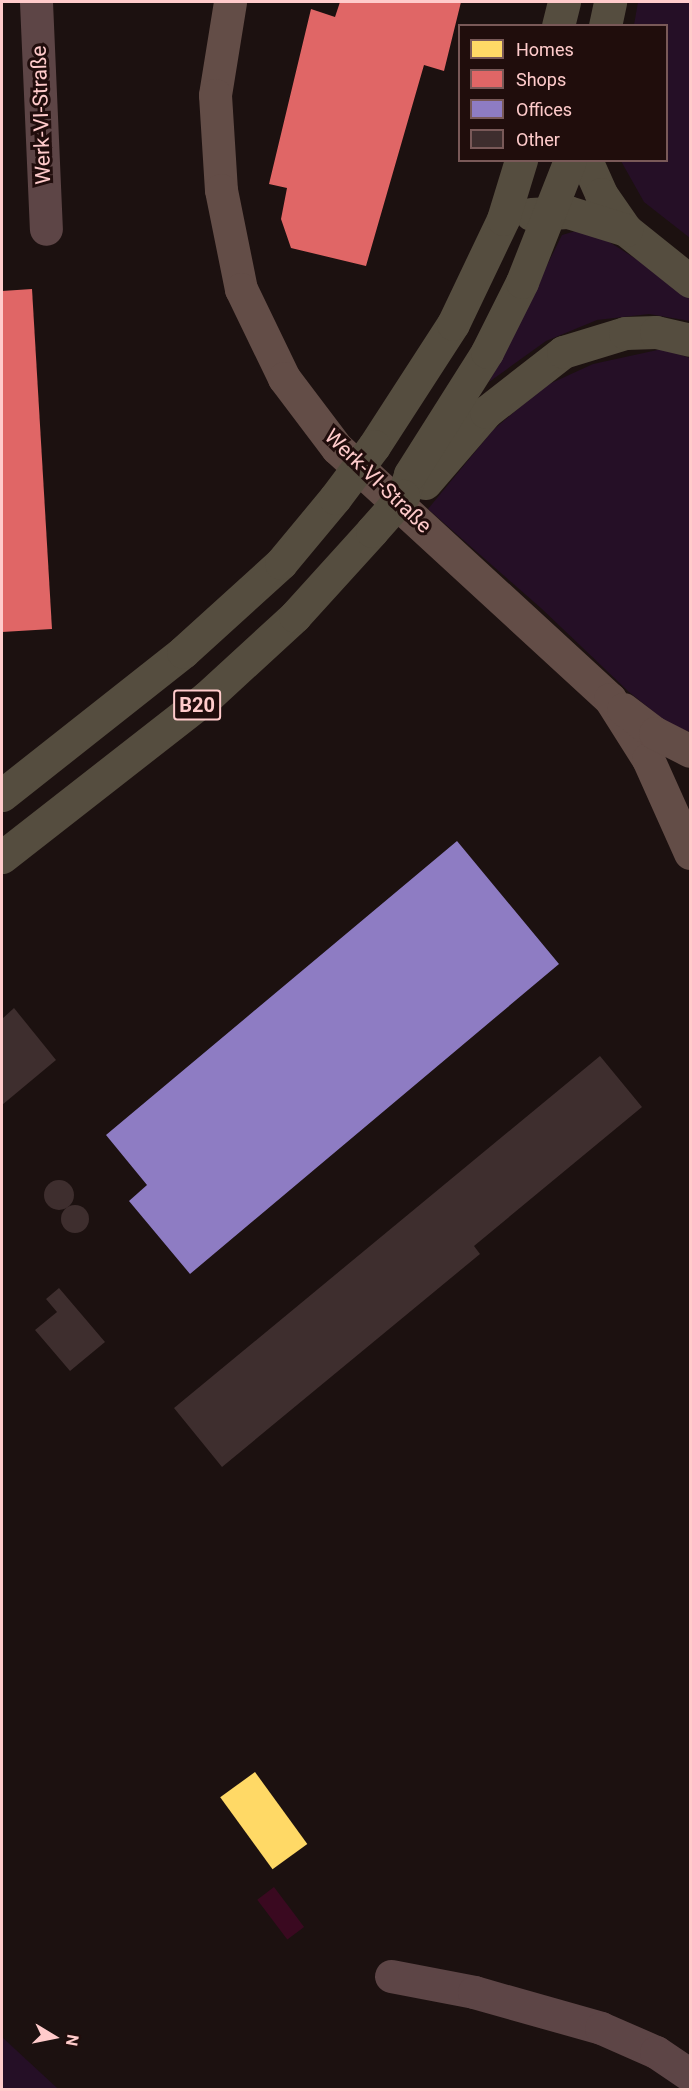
<!DOCTYPE html>
<meta charset="utf-8">
<style>
body{margin:0}
#map{position:relative;width:692px;height:2091px;overflow:hidden;background:#1c1110;font-family:Roboto,sans-serif}
div>[style]{position:absolute}
[style*='--x']{left:calc(var(--x)*1px);top:calc(var(--y)*1px);width:calc(var(--w)*1px);rotate:calc(var(--a)*1deg)}
.green>*{inset:0;background:#250f26}
.water>*{inset:0;background:#3a0920;transform-origin:0 0}
.homes>*{inset:0;background:#ffd966;transform-origin:0 0}
.shops>*{inset:0;background:#e06666}
.offices>*{inset:0;background:#8e7cc3}
.building>*{inset:0;background:#3e2e2e}
.round{border-radius:50%}
.minor>*{height:33px;margin:-16.5px;padding:0 16.5px;transform-origin:16.5px;border-radius:16.5px;background:#5d4546}
.major>*{height:33px;margin:-16.5px;padding:0 16.5px;transform-origin:16.5px;border-radius:16.5px;background:#634d47}
.highway>*{height:33px;margin:-16.5px;padding:0 16.5px;transform-origin:16.5px;border-radius:16.5px;background:#554d3f}
.highway-bridge>*{height:33px;margin:-16.5px;padding:0 16.5px;transform-origin:16.5px;border-radius:16.5px;background:#554d3f}
span{translate:-50% -50%;white-space:nowrap;text-align:center;line-height:1.15;-webkit-text-stroke:6px #200d0c;paint-order:stroke}
.shield-label span{padding:2px 4px;background:#200d0c;border:2px solid;border-radius:4px;-webkit-text-stroke-width:0}
.shield-label{font-size:20px;color:#ffcbcb;font-weight:700}
.street-label{font-size:21px;color:#ffcbcb}
.frame{position:absolute;inset:0;border:3px solid #ffcbcb;pointer-events:none}
.legend{position:absolute;left:458px;top:24px;width:210px;height:138px;box-sizing:border-box;background:#200d0c;border:2px solid #795958;margin:0;padding:8px 10px;list-style:none;font-size:18px;color:#ffcbcb}
.legend li{display:flex;align-items:center;gap:12px;height:30px}
.legend b{width:30px;border:2px solid #795958}
.north{position:absolute;left:24px;top:2007px;width:60px;height:60px;-webkit-text-stroke:4px #200d0c;paint-order:stroke;rotate:100deg;font-size:16px;font-weight:700;line-height:24px;text-align:center;color:#ffcbcb}
.north::after{content:'';display:block;margin:auto;width:21px;height:27px;background:#ffcbcb;clip-path:polygon(50% 0,100% 100%,50% 72%,0 100%)}
</style>
<div id="map">
<div class="green">
<i style="clip-path:polygon(638px 2px,690px 2px,690px 238px,644px 202px,621px 161px,666px 160px,666px 26px,634px 25px)"></i>
<i style="clip-path:polygon(579px 230px,606px 240px,668px 279px,690px 298px,690px 321px,649px 314px,597px 320px,546px 341px,489px 382px,562px 235px)"></i>
<i style="clip-path:polygon(662px 349px,690px 358px,690px 732px,669px 724px,629px 692px,542px 609px,428px 509px,493px 430px,545px 386px,593px 364px)"></i>
<i style="clip-path:polygon(2px 2037px,56px 2087px,58px 2089px,2px 2089px)"></i>
</div>
<div class="water">
<i style="left:274px;top:1887px;width:50px;height:21px;rotate:53deg"></i>
</div>
<div class="homes">
<i style="left:255px;top:1772px;width:89px;height:43px;rotate:54deg"></i>
</div>
<div class="shops">
<i style="clip-path:polygon(340px 2px,461px 2px,444px 71px,424px 65px,366px 266px,291px 248px,281px 219px,287px 188px,269px 184px,311px 9px,335px 17px)"></i>
<i style="clip-path:polygon(32px 289px,52px 629px,2px 632px,2px 291px)"></i>
</div>
<div class="offices">
<i style="clip-path:polygon(457px 841px,559px 964px,190px 1274px,129px 1201px,147px 1185px,106px 1135px)"></i>
</div>
<div class="building">
<i style="clip-path:polygon(14px 1008px,56px 1060px,2px 1105px,2px 1019px)"></i>
<i style="clip-path:polygon(600px 1056px,642px 1107px,474px 1246px,480px 1254px,222px 1467px,174px 1408px)"></i>
<i class="round" style="left:44px;top:1180px;width:30px;height:30px"></i>
<i class="round" style="left:61px;top:1205px;width:28px;height:28px"></i>
<i style="clip-path:polygon(59px 1288px,105px 1342px,70px 1371px,35px 1330px,57px 1312px,46px 1299px)"></i>
</div>
<div class="minor">
<i style="--x:36;--y:2;--w:227;--a:87.5"></i>
<i style="--x:391;--y:1976;--w:85;--a:10.9"></i>
<i style="--x:474;--y:1992;--w:132;--a:15.8"></i>
<i style="--x:601;--y:2028;--w:60;--a:23.6"></i>
<i style="--x:656;--y:2052;--w:41;--a:34.1"></i>
</div>
<div class="major">
<i style="--x:230;--y:2;--w:94;--a:99.2"></i>
<i style="--x:215;--y:95;--w:95;--a:86.4"></i>
<i style="--x:221;--y:190;--w:101;--a:78.6"></i>
<i style="--x:241;--y:289;--w:99;--a:64.2"></i>
<i style="--x:284;--y:378;--w:88;--a:52.9"></i>
<i style="--x:337;--y:448;--w:371;--a:42.6"></i>
<i style="--x:610;--y:699;--w:71;--a:57.7"></i>
<i style="--x:648;--y:759;--w:103;--a:65.9"></i>
<i style="--x:623;--y:709;--w:40;--a:37"></i>
<i style="--x:655;--y:733;--w:39;--a:27"></i>
</div>
<div class="highway">
<i style="--x:558;--y:26;--w:25;--a:-76"></i>
<i style="--x:605;--y:26;--w:25;--a:-78"></i>
<i style="--x:586;--y:160;--w:37;--a:66"></i>
<i style="--x:601;--y:194;--w:44;--a:55.2"></i>
<i style="--x:626;--y:230;--w:82;--a:38.6"></i>
<i style="--x:531;--y:214;--w:37;--a:-3"></i>
<i style="--x:568;--y:212;--w:61;--a:17.2"></i>
<i style="--x:374;--y:446;--w:145;--a:-57.1"></i>
<i style="--x:453;--y:324;--w:116;--a:-64.5"></i>
<i style="--x:503;--y:219;--w:62;--a:-73"></i>
<i style="--x:425;--y:483;--w:94;--a:-49.3"></i>
<i style="--x:486;--y:412;--w:98;--a:-37.9"></i>
<i style="--x:563;--y:352;--w:65;--a:-17"></i>
<i style="--x:625;--y:333;--w:31;--a:-2"></i>
<i style="--x:656;--y:332;--w:35;--a:13"></i>
<i style="--x:403;--y:496;--w:23;--a:-72"></i>
<i style="--x:410;--y:474;--w:144;--a:-57.7"></i>
<i style="--x:487;--y:352;--w:78;--a:-63.4"></i>
<i style="--x:522;--y:282;--w:131;--a:-68.5"></i>
<i style="--x:2;--y:795;--w:231;--a:-38.3"></i>
<i style="--x:183;--y:652;--w:132;--a:-42.2"></i>
<i style="--x:281;--y:563;--w:85;--a:-50.3"></i>
<i style="--x:2;--y:857;--w:260;--a:-38"></i>
<i style="--x:207;--y:697;--w:120;--a:-42.6"></i>
<i style="--x:295;--y:616;--w:115;--a:-47.8"></i>
</div>
<div class="highway-bridge">
<i style="--x:335;--y:498;--w:65;--a:-53.1"></i>
<i style="--x:372;--y:531;--w:47;--a:-48.5"></i>
</div>
<div class="shield-label">
<span style="left:197px;top:705px">B20</span>
</div>
<div class="street-label">
<span style="left:41px;top:115px;rotate:-92deg">Werk-VI-Straße</span>
<span style="left:378px;top:481px;rotate:44deg">Werk-VI-Straße</span>
</div>
<div class="frame"></div>
<ul class="legend">
<li><b style="height:16px;background:#ffd966"></b>Homes</li>
<li><b style="height:16px;background:#e06666"></b>Shops</li>
<li><b style="height:16px;background:#8e7cc3"></b>Offices</li>
<li><b style="height:16px;background:#3e2e2e"></b>Other</li>
</ul>
<div class="north">N</div>
</div>
